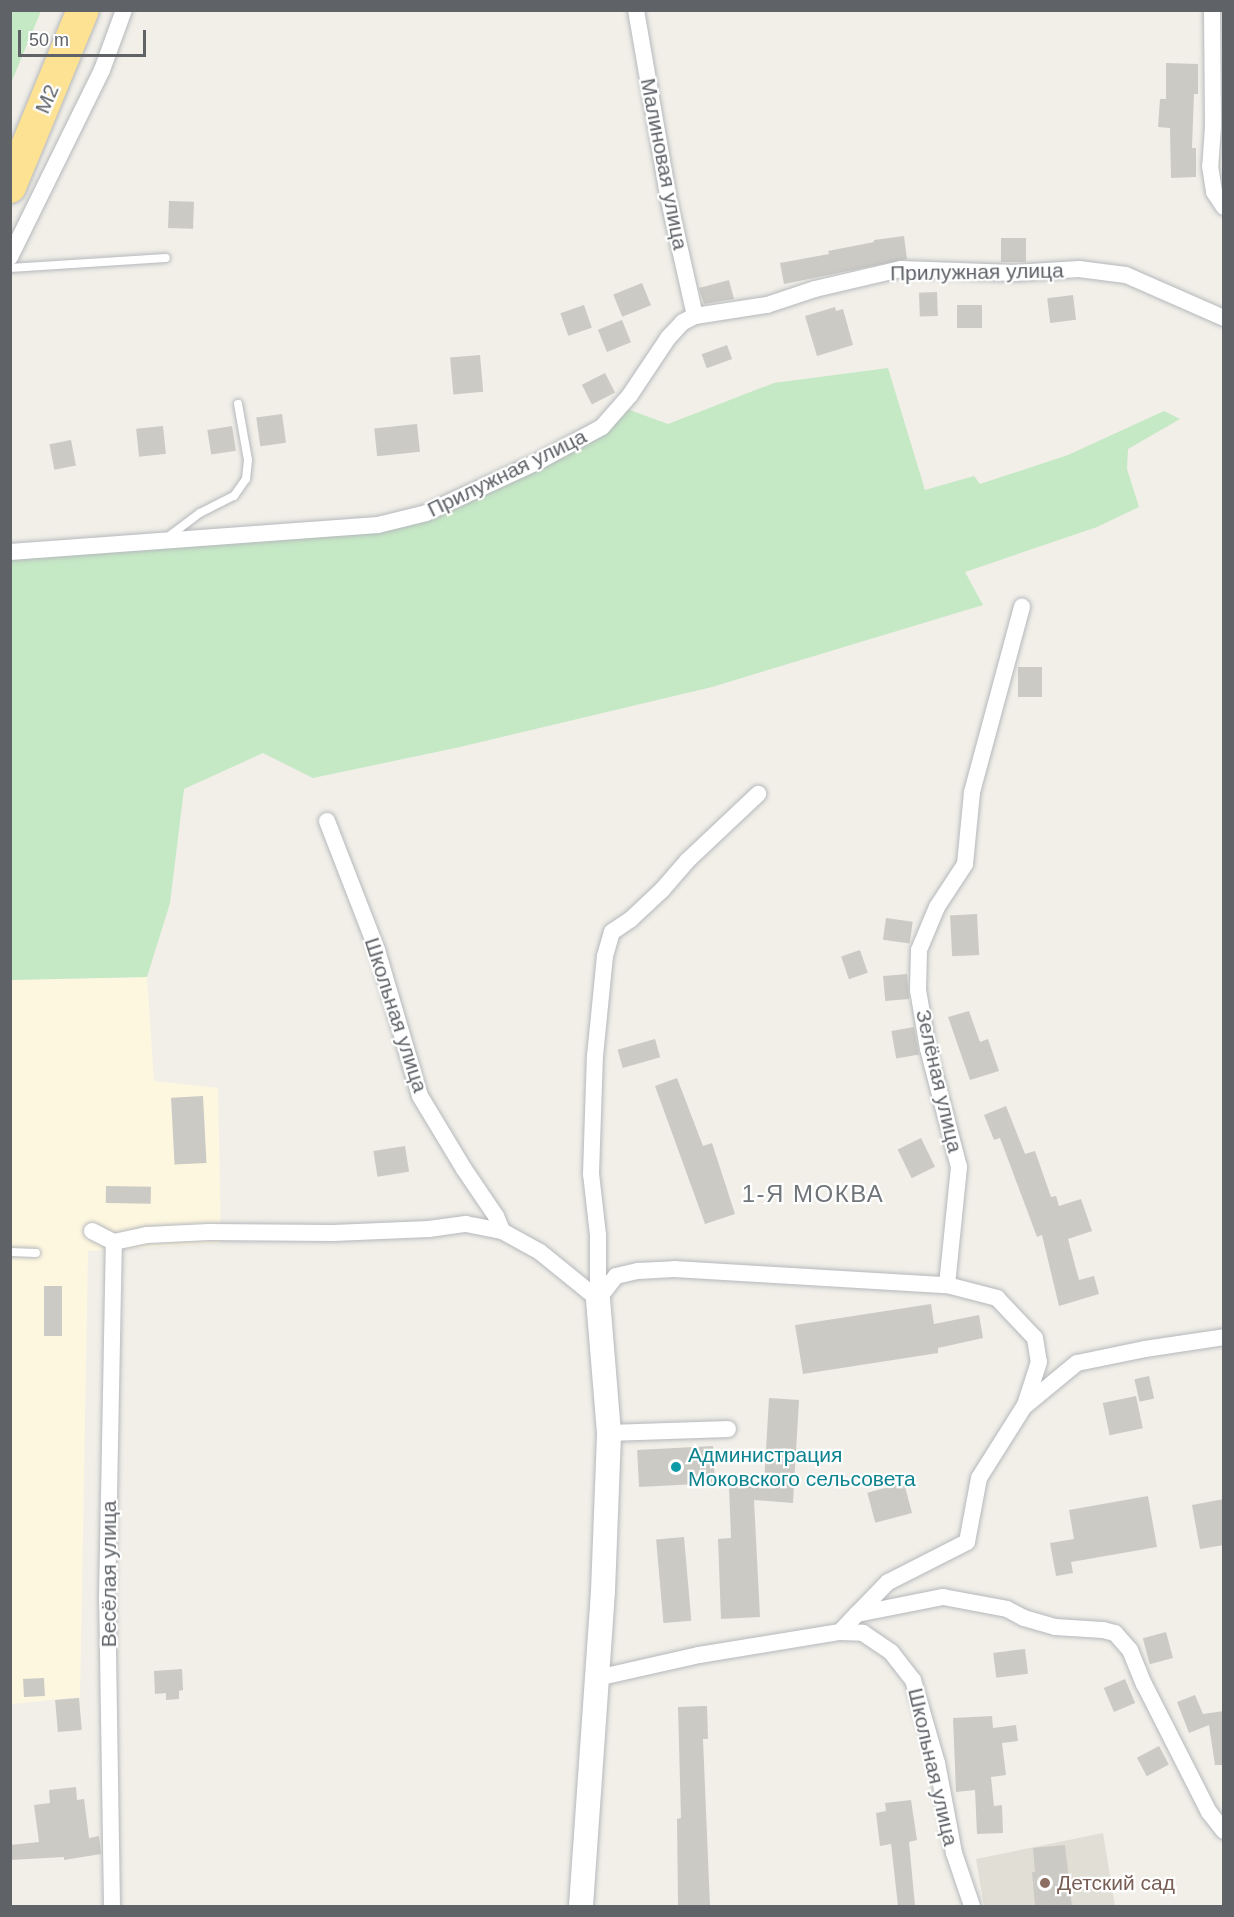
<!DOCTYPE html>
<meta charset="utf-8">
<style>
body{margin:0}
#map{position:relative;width:1234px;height:1917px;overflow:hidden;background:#f1efe8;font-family:Arial,sans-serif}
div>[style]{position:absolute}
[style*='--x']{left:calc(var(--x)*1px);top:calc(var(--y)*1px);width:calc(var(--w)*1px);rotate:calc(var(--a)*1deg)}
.commercial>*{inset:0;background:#fef7e0}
.education>*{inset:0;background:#e1ded6}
.green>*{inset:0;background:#c5e8c5}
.building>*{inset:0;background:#cccac5;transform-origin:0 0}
.roads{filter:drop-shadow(0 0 2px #b5b8bc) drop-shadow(0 0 2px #b5b8bc)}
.lane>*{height:8px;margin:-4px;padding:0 4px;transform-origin:4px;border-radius:4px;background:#fff}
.street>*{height:16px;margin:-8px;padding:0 8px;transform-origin:8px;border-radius:8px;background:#fff}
.secondary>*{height:24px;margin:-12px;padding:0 12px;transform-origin:12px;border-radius:12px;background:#fff}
.highway>*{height:32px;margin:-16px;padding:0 16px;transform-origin:16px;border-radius:16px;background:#fde293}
.dots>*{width:16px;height:16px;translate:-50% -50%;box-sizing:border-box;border:3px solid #fff;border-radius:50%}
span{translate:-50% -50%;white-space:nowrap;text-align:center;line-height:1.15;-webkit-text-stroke:4.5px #fff;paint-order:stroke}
.street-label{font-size:21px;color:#5f6368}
.culture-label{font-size:21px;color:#0d838f}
.left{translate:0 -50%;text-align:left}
.education-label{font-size:21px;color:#785e54}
.quarter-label{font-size:24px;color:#70757a;letter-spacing:1.5px}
.frame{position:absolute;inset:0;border:12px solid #5f6368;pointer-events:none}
.scale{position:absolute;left:18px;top:30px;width:128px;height:27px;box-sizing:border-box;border:3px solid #5f6368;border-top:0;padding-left:8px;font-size:18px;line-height:21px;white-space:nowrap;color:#5f6368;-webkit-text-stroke:4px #fff;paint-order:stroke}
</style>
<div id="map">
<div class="commercial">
<i style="clip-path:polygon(147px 977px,154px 1081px,218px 1088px,221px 1243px,88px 1251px,80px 1697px,11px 1704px,10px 980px)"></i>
</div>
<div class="education">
<i style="clip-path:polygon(1103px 1833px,1115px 1906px,984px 1906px,976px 1859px)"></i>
</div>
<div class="green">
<i style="clip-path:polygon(11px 10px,41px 11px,11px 83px,10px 11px)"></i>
<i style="clip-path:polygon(888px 368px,925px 490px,974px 476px,980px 484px,1068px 455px,1164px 411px,1180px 419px,1128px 449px,1127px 469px,1139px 507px,1097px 527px,965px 572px,983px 605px,712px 687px,460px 747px,313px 778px,263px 753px,184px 789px,170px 903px,147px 977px,11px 980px,10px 559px,427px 516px,624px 408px,668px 424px,774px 383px)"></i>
</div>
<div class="building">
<i style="clip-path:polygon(1166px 63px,1198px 64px,1198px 94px,1194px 94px,1192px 148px,1196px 148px,1196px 177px,1171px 178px,1170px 128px,1158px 127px,1160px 99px,1166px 99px)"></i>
<i style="left:169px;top:201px;width:25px;height:27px;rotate:2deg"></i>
<i style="clip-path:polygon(904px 236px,907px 259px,784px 284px,780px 263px,829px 254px,828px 251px,874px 242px,874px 240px)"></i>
<i style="left:1001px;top:238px;width:25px;height:24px"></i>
<i style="clip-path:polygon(729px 280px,734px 299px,704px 304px,699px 288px)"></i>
<i style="left:642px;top:283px;width:24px;height:31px;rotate:68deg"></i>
<i style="left:937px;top:292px;width:24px;height:18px;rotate:88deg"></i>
<i style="left:1073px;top:295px;width:25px;height:26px;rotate:83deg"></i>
<i style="left:584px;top:305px;width:24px;height:25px;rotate:71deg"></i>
<i style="left:957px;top:305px;width:25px;height:23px"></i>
<i style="clip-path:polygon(835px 307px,836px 311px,843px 309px,853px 345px,817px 356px,805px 316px)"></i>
<i style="left:622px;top:320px;width:24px;height:26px;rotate:68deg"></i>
<i style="left:727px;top:345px;width:15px;height:27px;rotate:70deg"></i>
<i style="left:480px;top:355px;width:37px;height:30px;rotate:85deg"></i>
<i style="left:605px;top:373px;width:22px;height:26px;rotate:63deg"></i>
<i style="left:282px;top:414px;width:29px;height:26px;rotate:82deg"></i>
<i style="left:417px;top:424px;width:28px;height:43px;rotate:84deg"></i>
<i style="left:163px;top:426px;width:28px;height:27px;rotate:84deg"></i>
<i style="left:232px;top:426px;width:25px;height:25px;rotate:81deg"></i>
<i style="left:71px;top:440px;width:26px;height:22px;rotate:79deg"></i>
<i style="left:1018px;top:667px;width:24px;height:30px"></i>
<i style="left:977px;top:914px;width:41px;height:27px;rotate:87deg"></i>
<i style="left:886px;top:918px;width:27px;height:22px;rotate:8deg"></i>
<i style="left:860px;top:950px;width:24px;height:20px;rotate:71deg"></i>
<i style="left:907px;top:974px;width:25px;height:24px;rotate:85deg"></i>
<i style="clip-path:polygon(969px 1011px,980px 1042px,988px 1039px,999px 1071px,970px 1080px,948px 1017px)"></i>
<i style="left:914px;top:1027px;width:28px;height:23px;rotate:80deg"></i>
<i style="left:655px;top:1039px;width:19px;height:39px;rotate:74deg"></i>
<i style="clip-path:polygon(677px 1078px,703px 1146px,712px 1143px,735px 1214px,705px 1224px,655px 1086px)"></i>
<i style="left:203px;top:1096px;width:67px;height:32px;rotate:87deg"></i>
<i style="clip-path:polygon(1006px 1106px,1025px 1154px,1035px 1151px,1051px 1197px,1056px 1196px,1059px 1206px,1081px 1199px,1092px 1231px,1068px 1239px,1079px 1280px,1094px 1276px,1099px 1294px,1059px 1306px,1042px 1235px,1037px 1237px,1000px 1138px,994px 1140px,984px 1115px)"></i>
<i style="left:921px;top:1138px;width:32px;height:26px;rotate:64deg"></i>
<i style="left:405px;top:1146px;width:26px;height:32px;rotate:81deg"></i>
<i style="left:106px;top:1186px;width:45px;height:17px;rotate:1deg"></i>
<i style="left:44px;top:1286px;width:18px;height:50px"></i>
<i style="clip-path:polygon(931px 1304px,934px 1324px,979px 1315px,983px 1338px,938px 1348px,938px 1353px,803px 1374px,795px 1325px)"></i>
<i style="left:1149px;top:1376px;width:23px;height:15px;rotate:77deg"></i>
<i style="left:1136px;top:1396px;width:33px;height:34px;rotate:78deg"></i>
<i style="clip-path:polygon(769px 1398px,799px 1400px,793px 1503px,754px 1500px,760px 1617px,721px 1619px,718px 1539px,731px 1538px,729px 1486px,764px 1484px)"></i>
<i style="left:713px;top:1446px;width:37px;height:76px;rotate:87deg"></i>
<i style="left:904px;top:1483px;width:31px;height:38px;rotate:75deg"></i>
<i style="clip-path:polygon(1148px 1496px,1157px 1547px,1071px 1562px,1073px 1573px,1056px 1576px,1050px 1543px,1074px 1539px,1069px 1510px)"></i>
<i style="clip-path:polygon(1224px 1499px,1224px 1545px,1200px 1549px,1192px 1505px)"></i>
<i style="left:684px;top:1537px;width:84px;height:28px;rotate:85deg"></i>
<i style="left:1166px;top:1632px;width:27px;height:24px;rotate:75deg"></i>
<i style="left:1025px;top:1649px;width:25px;height:32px;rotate:83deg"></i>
<i style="clip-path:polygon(182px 1669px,183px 1690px,179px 1691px,179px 1699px,166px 1700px,166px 1693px,155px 1694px,154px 1671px)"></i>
<i style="left:44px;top:1678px;width:18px;height:21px;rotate:87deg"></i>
<i style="left:1125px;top:1679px;width:26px;height:23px;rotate:67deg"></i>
<i style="clip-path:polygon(1195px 1695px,1203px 1714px,1224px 1711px,1224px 1765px,1215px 1765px,1209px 1725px,1189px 1733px,1177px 1702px)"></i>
<i style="left:79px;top:1698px;width:32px;height:24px;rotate:85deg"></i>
<i style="clip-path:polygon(707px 1706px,708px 1739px,703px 1739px,710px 1906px,678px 1906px,677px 1819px,681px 1818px,678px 1707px)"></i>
<i style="clip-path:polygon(992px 1716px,993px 1728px,1016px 1725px,1018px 1741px,1002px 1743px,1006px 1775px,991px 1777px,994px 1806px,1002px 1805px,1003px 1833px,977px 1834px,975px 1790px,956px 1792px,953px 1718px)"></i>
<i style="left:1159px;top:1746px;width:21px;height:25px;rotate:62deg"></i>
<i style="clip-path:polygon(76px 1787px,77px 1800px,84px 1799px,89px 1838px,99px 1836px,101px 1854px,64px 1860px,64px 1857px,10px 1860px,10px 1845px,39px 1842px,34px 1805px,50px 1803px,49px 1790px)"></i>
<i style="clip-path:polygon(911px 1800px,917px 1840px,909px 1842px,915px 1906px,898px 1906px,891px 1844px,880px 1846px,876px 1813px,886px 1811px,885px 1803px)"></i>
<i style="clip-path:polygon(1065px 1845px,1072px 1906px,1035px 1906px,1032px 1872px,1035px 1872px,1033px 1848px)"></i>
</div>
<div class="roads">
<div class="lane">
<i style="--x:10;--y:268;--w:156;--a:-3.7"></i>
<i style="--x:168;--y:537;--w:40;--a:-37"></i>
<i style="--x:200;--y:513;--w:38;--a:-27"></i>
<i style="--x:234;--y:496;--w:21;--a:-55"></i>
<i style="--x:246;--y:479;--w:19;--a:-84"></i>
<i style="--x:248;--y:460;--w:57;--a:-100.1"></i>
<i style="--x:10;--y:1252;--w:26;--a:2"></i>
</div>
<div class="street">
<i style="--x:636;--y:10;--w:189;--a:80.2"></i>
<i style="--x:668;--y:196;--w:123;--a:77.3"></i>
<i style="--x:1212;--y:10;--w:117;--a:89.5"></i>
<i style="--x:1213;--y:127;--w:39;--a:94"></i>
<i style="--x:1210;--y:166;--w:26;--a:81"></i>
<i style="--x:1214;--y:192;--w:18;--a:56"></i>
<i style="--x:10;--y:257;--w:208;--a:-63.8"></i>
<i style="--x:102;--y:70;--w:64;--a:-69.9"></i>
<i style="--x:10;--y:552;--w:369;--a:-4.2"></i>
<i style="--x:378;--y:525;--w:49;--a:-14"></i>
<i style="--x:426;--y:513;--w:127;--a:-24.7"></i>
<i style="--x:541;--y:460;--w:69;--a:-28.4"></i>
<i style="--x:602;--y:427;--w:43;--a:-48.8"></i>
<i style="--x:630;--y:395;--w:69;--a:-56.3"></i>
<i style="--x:668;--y:338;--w:22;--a:-47"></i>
<i style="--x:683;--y:322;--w:13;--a:-27"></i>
<i style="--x:695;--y:316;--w:73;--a:-8.7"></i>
<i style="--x:767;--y:305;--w:51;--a:-18.4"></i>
<i style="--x:815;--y:289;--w:88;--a:-13.1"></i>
<i style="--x:901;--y:269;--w:113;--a:2"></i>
<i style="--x:1014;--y:273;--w:65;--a:-3.5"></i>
<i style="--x:1079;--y:269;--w:47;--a:7.3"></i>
<i style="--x:1126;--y:275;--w:107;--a:23.7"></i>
<i style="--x:327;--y:821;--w:138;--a:68.8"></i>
<i style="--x:377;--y:950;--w:152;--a:73.6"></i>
<i style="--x:420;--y:1096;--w:85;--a:58.9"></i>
<i style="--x:464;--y:1169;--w:57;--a:55.8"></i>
<i style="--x:496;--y:1216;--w:16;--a:68"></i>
<i style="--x:92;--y:1231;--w:25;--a:27"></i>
<i style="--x:114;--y:1242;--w:34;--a:-12"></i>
<i style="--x:147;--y:1235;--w:62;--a:-2.8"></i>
<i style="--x:209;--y:1232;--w:124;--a:0.5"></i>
<i style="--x:333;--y:1233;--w:96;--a:-2.4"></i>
<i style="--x:429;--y:1229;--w:37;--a:-8"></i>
<i style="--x:466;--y:1224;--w:37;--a:11"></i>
<i style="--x:502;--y:1231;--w:43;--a:28.9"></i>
<i style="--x:540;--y:1252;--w:75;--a:39"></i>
<i style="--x:598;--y:1299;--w:64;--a:-90"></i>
<i style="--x:598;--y:1235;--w:61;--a:-96.5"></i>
<i style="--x:591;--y:1174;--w:118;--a:-88.1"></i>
<i style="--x:595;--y:1056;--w:100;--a:-84.3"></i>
<i style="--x:605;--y:956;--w:25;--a:-74"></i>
<i style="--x:612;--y:932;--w:22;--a:-34"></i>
<i style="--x:630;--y:920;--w:44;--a:-43.2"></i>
<i style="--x:662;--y:890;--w:38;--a:-49"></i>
<i style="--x:687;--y:861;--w:98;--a:-43.3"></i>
<i style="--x:947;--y:1285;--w:119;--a:-84.2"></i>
<i style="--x:959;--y:1167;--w:122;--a:-104.7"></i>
<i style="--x:928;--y:1049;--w:60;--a:-99.6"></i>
<i style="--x:918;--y:990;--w:40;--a:-88.6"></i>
<i style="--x:919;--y:950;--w:47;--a:-67.3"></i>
<i style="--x:937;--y:907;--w:51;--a:-56.9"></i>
<i style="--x:965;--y:864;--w:72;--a:-84.4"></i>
<i style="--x:972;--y:792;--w:192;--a:-74.9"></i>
<i style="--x:598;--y:1299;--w:29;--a:-52"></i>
<i style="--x:616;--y:1276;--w:23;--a:-13"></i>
<i style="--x:638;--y:1271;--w:36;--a:-3"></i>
<i style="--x:674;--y:1269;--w:273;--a:3.4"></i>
<i style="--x:947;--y:1285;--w:52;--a:14.6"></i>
<i style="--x:997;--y:1298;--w:55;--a:46.5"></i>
<i style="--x:1035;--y:1338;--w:24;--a:81"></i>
<i style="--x:1039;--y:1362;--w:45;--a:108"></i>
<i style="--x:1025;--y:1405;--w:86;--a:122.2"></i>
<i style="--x:979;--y:1478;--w:65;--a:100.6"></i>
<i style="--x:967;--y:1542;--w:89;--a:153.1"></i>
<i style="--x:888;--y:1582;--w:45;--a:134.1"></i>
<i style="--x:1026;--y:1405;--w:66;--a:-39.5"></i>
<i style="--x:1077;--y:1363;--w:69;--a:-11.6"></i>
<i style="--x:1145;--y:1349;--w:80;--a:-8.6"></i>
<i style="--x:609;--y:1433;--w:119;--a:-1.9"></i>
<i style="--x:840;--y:1632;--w:23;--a:2"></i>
<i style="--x:863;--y:1633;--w:34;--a:34"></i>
<i style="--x:891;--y:1652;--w:36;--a:52"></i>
<i style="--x:913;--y:1680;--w:86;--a:73.9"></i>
<i style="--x:937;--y:1763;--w:92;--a:79.3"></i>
<i style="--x:954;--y:1853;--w:56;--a:71.2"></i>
<i style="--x:597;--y:1678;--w:105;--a:-12.7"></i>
<i style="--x:699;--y:1655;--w:143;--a:-9.3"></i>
<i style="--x:840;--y:1632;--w:25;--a:-47"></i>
<i style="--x:857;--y:1614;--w:88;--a:-11.2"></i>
<i style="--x:943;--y:1597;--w:65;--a:10.6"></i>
<i style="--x:1007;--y:1609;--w:19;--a:28"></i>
<i style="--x:1024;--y:1618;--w:32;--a:16"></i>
<i style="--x:1055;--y:1627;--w:48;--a:3.6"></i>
<i style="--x:1103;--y:1630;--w:12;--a:14"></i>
<i style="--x:1115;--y:1633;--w:23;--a:49"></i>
<i style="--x:1130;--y:1650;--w:37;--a:68"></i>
<i style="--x:1144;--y:1684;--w:144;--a:63.1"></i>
<i style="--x:1209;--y:1812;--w:24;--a:52"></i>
<i style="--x:112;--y:1906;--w:306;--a:-90.9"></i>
<i style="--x:107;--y:1600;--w:358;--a:-88.9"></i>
</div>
<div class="secondary">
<i style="--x:581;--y:1906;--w:316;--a:-86"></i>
<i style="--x:603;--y:1591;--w:158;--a:-87.8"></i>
<i style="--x:609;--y:1433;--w:134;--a:-94.7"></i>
</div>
<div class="highway">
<i style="--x:10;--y:187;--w:191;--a:-67.6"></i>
</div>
</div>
<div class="dots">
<i style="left:676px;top:1467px;background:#0f9aa8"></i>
<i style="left:1045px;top:1883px;background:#8d6e63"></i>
</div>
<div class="street-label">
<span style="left:47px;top:99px;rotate:-67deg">М2</span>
<span style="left:664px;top:164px;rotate:79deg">Малиновая улица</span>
<span style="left:977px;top:272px;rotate:-1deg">Прилужная улица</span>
<span style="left:507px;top:473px;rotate:-26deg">Прилужная улица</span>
<span style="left:396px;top:1015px;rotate:72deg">Школьная улица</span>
<span style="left:939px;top:1081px;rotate:77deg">Зелёная улица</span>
<span style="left:109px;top:1574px;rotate:-90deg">Весёлая улица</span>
<span style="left:933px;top:1767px;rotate:77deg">Школьная улица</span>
</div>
<div class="culture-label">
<span class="left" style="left:688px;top:1467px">Администрация<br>Моковского сельсовета</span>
</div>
<div class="education-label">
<span class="left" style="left:1057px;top:1883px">Детский сад</span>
</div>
<div class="quarter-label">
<span style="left:813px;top:1194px">1-Я МОКВА</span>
</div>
<div class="frame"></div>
<div class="scale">50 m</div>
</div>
